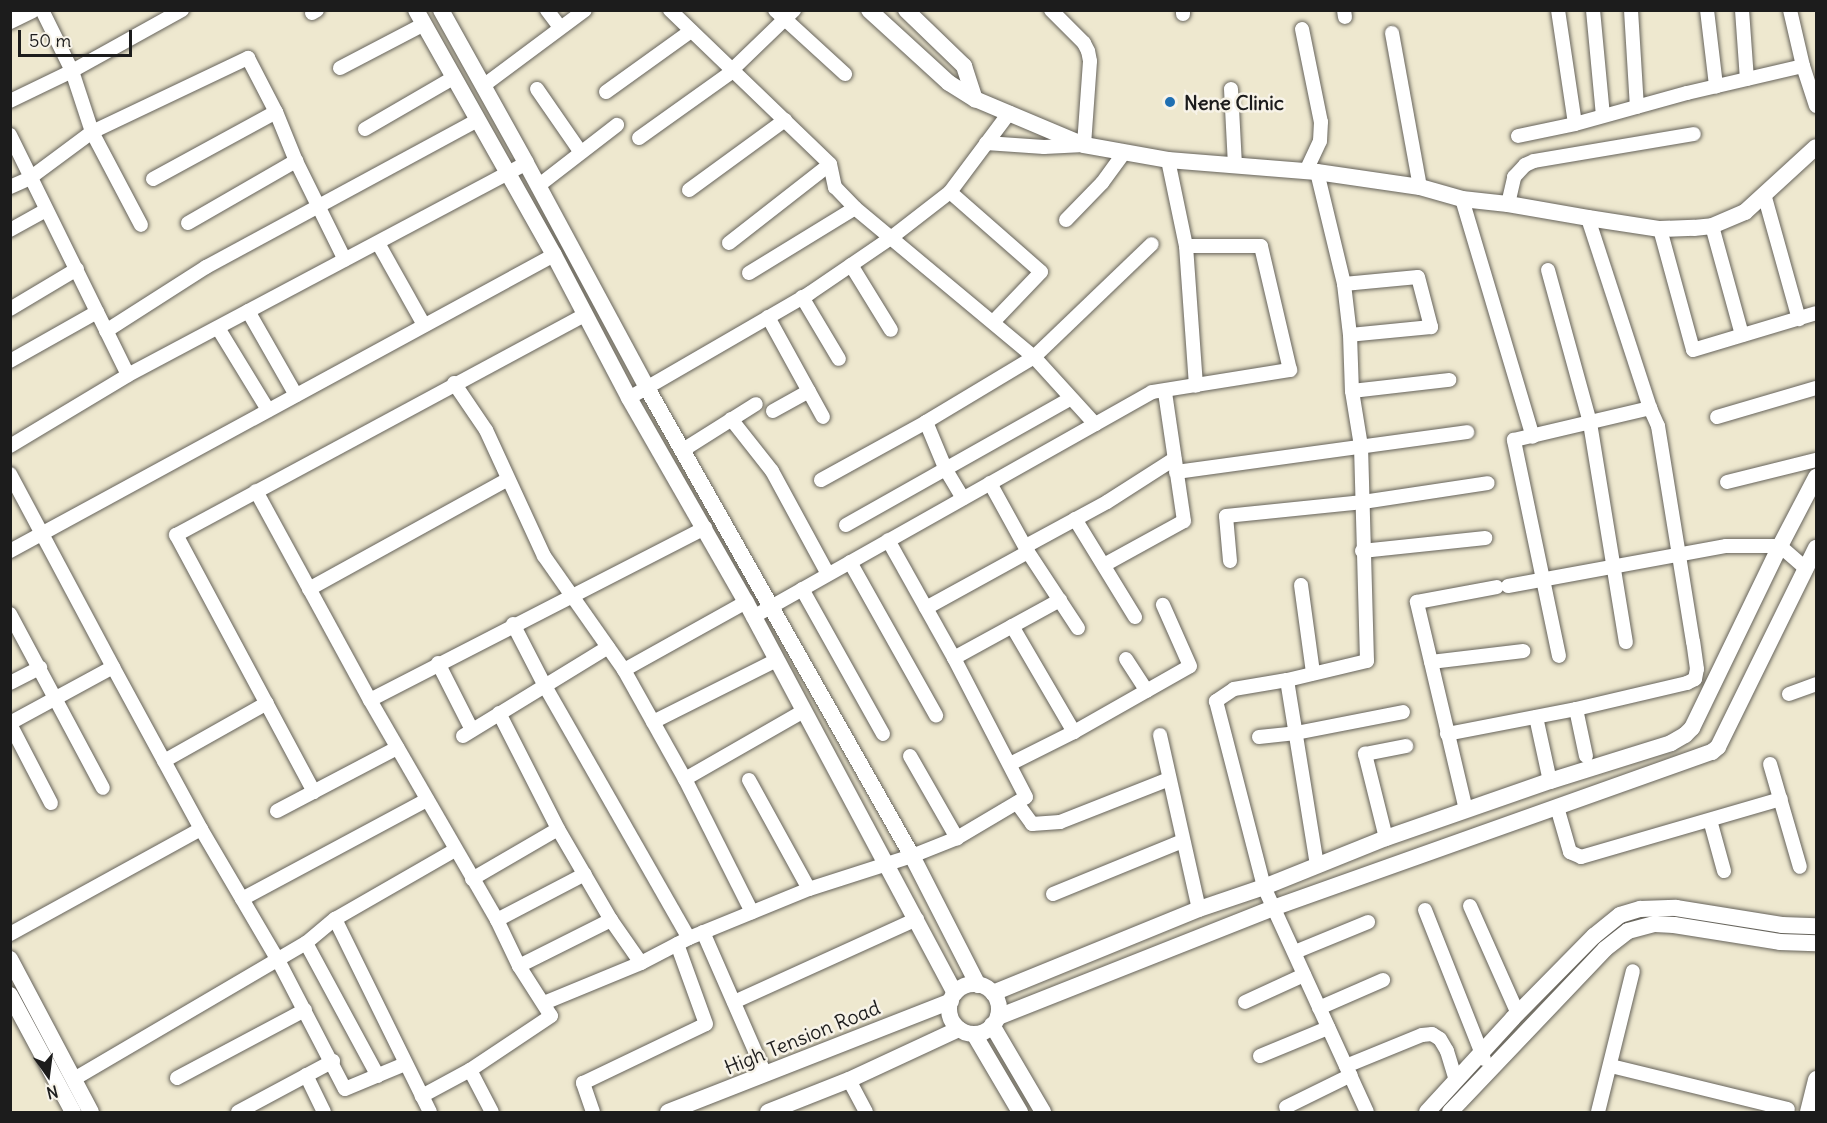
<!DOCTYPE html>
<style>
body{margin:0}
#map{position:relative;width:1827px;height:1123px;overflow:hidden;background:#eee8cf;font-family:Delius,sans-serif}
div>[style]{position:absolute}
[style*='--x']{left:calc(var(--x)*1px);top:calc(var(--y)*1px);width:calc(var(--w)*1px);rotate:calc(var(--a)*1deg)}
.roads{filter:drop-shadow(0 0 2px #66635b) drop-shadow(0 0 2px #66635b)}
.minor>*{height:14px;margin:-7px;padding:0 7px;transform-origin:7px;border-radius:7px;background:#fff}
.tertiary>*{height:16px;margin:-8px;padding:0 8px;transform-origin:8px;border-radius:8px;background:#fff}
.tertiary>.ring{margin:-8px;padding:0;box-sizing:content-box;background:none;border:16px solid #fff;border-radius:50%}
.dots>*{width:16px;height:16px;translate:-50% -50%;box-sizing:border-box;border:3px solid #f7f3e8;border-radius:50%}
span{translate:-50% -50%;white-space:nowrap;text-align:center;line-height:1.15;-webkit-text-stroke:5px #f7f3e8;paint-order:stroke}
.poi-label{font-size:20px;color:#1c1c1c;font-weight:700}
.left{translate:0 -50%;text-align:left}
.street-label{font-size:20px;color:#1c1c1c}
.frame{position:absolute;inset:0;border:12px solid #1c1c1c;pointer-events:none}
.north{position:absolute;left:18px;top:1045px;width:60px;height:60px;-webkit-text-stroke:4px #f7f3e8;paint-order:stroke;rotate:166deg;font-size:16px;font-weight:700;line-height:24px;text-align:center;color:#1c1c1c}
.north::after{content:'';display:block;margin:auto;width:21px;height:27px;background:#1c1c1c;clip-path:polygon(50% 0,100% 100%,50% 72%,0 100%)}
.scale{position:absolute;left:18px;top:30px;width:114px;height:27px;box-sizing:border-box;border:3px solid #1c1c1c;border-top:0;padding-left:8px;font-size:18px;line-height:21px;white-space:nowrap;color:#1c1c1c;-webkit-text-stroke:4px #f7f3e8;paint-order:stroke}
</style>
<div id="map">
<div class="roads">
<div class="minor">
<i style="--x:42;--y:10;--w:68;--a:63.8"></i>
<i style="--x:72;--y:71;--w:64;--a:71.8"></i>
<i style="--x:92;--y:132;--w:105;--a:62.2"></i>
<i style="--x:547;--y:10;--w:21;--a:53"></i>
<i style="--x:670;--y:10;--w:222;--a:43.9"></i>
<i style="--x:830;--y:164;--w:24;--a:78"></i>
<i style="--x:835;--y:187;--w:29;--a:46"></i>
<i style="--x:855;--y:208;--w:233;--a:39.8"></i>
<i style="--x:1034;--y:357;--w:91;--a:47.7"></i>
<i style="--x:775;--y:10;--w:95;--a:42.4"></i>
<i style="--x:1183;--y:10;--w:4;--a:90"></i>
<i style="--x:1344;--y:10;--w:7;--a:82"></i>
<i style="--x:1558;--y:10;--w:115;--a:81.5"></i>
<i style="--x:1593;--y:10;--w:106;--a:84.6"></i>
<i style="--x:1631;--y:10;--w:97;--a:86.5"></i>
<i style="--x:1707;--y:10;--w:77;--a:83.2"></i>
<i style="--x:1742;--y:10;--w:69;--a:85.9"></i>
<i style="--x:1790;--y:10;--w:57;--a:76.9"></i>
<i style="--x:1803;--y:66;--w:42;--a:72"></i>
<i style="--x:312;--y:13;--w:6;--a:-31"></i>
<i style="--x:1302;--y:29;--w:95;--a:78.5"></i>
<i style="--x:1321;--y:122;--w:19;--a:93"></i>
<i style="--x:1320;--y:141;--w:33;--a:115"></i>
<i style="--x:1392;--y:33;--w:157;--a:79.7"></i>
<i style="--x:340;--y:68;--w:95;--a:-27.6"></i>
<i style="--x:733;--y:69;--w:85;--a:-44"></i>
<i style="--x:483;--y:86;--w:127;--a:-36.7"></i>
<i style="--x:537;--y:89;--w:75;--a:55.3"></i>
<i style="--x:1231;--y:89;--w:76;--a:87"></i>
<i style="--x:606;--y:92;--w:105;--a:-35.7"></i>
<i style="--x:10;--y:101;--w:69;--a:-25.8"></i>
<i style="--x:72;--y:71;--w:126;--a:-29"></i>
<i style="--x:365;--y:129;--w:102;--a:-30.1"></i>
<i style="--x:10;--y:135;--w:267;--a:63.8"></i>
<i style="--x:1518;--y:136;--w:58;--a:-11.9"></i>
<i style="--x:1575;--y:124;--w:116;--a:-15.5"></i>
<i style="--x:1687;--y:93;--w:119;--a:-13.1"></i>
<i style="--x:639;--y:138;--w:115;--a:-35.5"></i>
<i style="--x:986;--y:143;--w:58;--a:3.9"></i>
<i style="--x:1044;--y:147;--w:40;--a:-2.9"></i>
<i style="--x:1084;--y:145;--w:84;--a:-85.9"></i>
<i style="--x:1090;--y:61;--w:10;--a:-101"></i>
<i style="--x:1088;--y:51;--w:9;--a:-117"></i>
<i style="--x:1084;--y:43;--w:47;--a:-135"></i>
<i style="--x:1168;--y:160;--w:88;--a:78.2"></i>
<i style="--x:1186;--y:246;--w:140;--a:85.9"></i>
<i style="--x:1317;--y:172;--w:115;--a:76.4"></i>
<i style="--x:1344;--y:284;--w:51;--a:83.3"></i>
<i style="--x:1350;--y:335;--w:56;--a:88"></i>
<i style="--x:1352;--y:391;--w:56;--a:80.7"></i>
<i style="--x:1361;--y:446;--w:215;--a:88.4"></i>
<i style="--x:1367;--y:661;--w:82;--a:166.6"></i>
<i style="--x:1287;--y:680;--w:54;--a:170.4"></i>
<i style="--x:1234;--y:689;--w:22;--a:146"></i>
<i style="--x:1216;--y:701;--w:192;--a:75.5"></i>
<i style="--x:1264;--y:887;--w:247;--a:65.4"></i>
<i style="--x:153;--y:179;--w:140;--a:-28.6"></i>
<i style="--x:538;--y:186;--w:100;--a:-37.7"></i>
<i style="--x:10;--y:187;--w:22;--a:-24"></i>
<i style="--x:30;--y:178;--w:77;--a:-36.6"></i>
<i style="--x:92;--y:132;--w:173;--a:-25.4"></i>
<i style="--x:248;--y:58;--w:61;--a:62.6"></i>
<i style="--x:276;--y:112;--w:53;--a:67.8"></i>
<i style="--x:296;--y:161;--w:110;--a:63.7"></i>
<i style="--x:689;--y:190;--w:119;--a:-36.1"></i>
<i style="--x:950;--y:192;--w:121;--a:41.3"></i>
<i style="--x:1041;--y:272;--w:69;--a:133.8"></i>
<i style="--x:1764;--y:194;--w:130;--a:74.4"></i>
<i style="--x:1462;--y:199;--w:248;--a:73.4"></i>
<i style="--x:1508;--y:204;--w:28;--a:-77"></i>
<i style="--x:1514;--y:177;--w:16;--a:-47"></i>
<i style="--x:1525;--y:165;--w:10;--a:-24"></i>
<i style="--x:1534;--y:161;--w:162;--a:-9.6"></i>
<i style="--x:1066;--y:220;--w:52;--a:-45.8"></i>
<i style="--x:1102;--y:183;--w:37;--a:-54"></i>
<i style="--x:188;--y:223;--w:125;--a:-29.9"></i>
<i style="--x:1712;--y:226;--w:113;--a:74.6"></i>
<i style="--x:1660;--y:229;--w:125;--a:74.7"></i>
<i style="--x:1693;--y:350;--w:128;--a:-16.7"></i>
<i style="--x:10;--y:230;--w:41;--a:-29.1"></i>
<i style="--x:378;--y:243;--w:94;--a:60.7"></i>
<i style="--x:729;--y:243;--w:128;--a:-38"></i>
<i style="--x:851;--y:265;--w:76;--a:58.4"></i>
<i style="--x:1548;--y:270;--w:159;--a:74.6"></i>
<i style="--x:1590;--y:423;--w:222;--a:80.7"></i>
<i style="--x:749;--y:273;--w:124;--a:-31.5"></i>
<i style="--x:1344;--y:284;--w:74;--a:-5.4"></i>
<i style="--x:1418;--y:277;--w:52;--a:75.4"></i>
<i style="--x:1431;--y:327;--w:81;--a:174.4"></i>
<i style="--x:802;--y:297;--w:72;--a:59.2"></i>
<i style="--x:10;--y:309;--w:78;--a:-30.8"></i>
<i style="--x:248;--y:311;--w:97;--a:60.3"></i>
<i style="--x:768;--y:317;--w:114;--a:61.2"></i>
<i style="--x:218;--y:328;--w:96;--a:58.6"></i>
<i style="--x:106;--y:331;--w:119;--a:-32.6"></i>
<i style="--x:206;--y:267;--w:309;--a:-28.4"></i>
<i style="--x:10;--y:361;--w:100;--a:-29.4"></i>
<i style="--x:454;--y:383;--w:57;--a:55.8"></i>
<i style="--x:486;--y:430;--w:139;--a:65.3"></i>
<i style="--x:544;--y:556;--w:139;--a:54.9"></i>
<i style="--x:624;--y:670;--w:125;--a:60.8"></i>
<i style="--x:685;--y:779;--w:149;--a:63.3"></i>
<i style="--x:1352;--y:391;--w:98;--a:-6.5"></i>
<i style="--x:629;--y:398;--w:209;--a:-30.1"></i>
<i style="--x:810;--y:293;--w:99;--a:-34.3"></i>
<i style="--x:892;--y:237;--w:73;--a:-37.8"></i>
<i style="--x:950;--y:192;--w:99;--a:-53.2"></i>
<i style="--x:773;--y:411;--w:41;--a:-29.1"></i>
<i style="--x:1717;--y:417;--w:103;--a:-16.3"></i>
<i style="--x:731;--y:419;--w:66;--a:51.7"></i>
<i style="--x:772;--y:471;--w:117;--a:61.5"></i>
<i style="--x:926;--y:422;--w:52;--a:67.4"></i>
<i style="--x:946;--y:470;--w:33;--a:59"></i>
<i style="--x:10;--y:446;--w:138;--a:-31"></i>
<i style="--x:128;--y:375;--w:451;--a:-28"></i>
<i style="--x:683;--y:450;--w:86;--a:-32.2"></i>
<i style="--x:1176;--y:472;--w:294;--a:-7.8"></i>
<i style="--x:10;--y:474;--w:219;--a:61.9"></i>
<i style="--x:113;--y:667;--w:184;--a:61.5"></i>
<i style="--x:201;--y:829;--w:152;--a:59.6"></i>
<i style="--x:278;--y:960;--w:145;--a:62.6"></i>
<i style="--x:345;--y:1089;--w:65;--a:-22.6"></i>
<i style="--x:821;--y:480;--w:120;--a:-28.9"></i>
<i style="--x:926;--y:422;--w:126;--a:-31"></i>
<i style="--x:1034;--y:357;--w:163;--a:-43.8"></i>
<i style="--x:1727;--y:482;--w:92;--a:-13.9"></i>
<i style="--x:990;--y:483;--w:79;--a:61.2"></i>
<i style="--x:1028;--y:552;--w:91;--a:56.7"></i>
<i style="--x:256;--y:491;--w:238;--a:61.4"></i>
<i style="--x:370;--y:700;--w:254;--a:60"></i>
<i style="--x:497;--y:920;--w:51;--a:64.4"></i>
<i style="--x:519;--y:966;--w:59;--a:57.4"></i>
<i style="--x:551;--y:1016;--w:97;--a:146.3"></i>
<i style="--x:470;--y:1070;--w:55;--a:151.6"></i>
<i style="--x:1075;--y:519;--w:115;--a:58.5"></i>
<i style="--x:846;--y:525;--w:257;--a:-29.4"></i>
<i style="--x:1026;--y:546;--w:92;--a:-28.5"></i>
<i style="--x:1107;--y:502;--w:80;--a:-32.7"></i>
<i style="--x:10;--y:551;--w:619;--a:-28.55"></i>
<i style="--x:1362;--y:551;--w:124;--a:-6"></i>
<i style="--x:1230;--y:561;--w:45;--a:-95.1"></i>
<i style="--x:1226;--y:516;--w:138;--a:-5.8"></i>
<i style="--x:1363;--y:502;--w:126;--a:-8.6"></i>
<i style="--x:850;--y:562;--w:176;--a:60.7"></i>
<i style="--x:1104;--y:565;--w:91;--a:-28.8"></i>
<i style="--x:1184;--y:521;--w:130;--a:-98.4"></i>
<i style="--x:1301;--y:585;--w:89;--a:82.2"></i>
<i style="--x:1508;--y:586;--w:222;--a:-10.4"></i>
<i style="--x:1726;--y:546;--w:54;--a:0"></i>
<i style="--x:1780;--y:546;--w:35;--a:41"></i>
<i style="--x:309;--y:589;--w:227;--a:-28.9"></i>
<i style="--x:802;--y:589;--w:166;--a:60.8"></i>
<i style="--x:926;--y:608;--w:116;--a:-28.8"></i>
<i style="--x:10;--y:614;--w:197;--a:61.9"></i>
<i style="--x:753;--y:617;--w:458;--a:-29.4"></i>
<i style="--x:1152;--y:392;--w:140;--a:-9.1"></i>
<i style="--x:1290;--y:370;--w:127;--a:-103.2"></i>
<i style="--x:1261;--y:246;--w:75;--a:180"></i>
<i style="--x:513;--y:624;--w:70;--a:62.7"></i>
<i style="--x:545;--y:686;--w:290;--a:60.3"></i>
<i style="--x:1012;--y:626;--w:123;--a:59.7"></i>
<i style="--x:1559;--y:656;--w:221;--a:-101.8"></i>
<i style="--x:1514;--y:440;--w:140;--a:-13.2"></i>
<i style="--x:954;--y:658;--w:121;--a:-28.7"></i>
<i style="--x:1126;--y:659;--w:38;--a:57"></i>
<i style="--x:1431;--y:662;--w:93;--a:-6.8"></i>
<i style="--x:438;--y:663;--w:75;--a:63.1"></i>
<i style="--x:624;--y:670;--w:140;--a:-29.1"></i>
<i style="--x:1287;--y:680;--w:188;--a:80.8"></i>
<i style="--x:10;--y:683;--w:34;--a:-27"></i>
<i style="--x:1789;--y:694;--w:29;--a:-20"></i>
<i style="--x:370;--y:700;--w:377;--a:-27.2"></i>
<i style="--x:1576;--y:709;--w:48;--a:78"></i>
<i style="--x:499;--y:713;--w:130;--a:63"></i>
<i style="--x:558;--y:829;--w:105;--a:59.8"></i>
<i style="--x:611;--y:920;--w:52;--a:55.1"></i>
<i style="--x:1536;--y:717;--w:66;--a:77.7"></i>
<i style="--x:653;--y:722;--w:136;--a:-26.6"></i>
<i style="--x:10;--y:723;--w:117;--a:-28.5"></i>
<i style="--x:10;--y:724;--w:89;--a:62.6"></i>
<i style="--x:1447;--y:734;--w:131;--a:-11"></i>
<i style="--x:1576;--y:709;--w:114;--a:-13.2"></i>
<i style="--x:1687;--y:683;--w:9;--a:-27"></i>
<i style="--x:1695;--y:679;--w:10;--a:-79"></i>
<i style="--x:1697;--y:669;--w:27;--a:-98"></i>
<i style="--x:1693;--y:642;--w:219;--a:-99.2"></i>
<i style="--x:1658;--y:426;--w:20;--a:-114"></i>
<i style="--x:1650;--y:408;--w:200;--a:-108.1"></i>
<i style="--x:1160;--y:735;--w:178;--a:77.4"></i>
<i style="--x:463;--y:736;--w:170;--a:-31.5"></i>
<i style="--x:1259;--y:737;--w:37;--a:-6"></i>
<i style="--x:1296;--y:733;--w:109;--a:-11.1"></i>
<i style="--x:910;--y:756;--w:95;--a:60.2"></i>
<i style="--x:164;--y:761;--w:118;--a:-29.4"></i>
<i style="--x:1010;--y:764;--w:72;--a:-26.6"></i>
<i style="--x:1074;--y:732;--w:133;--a:-29.6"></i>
<i style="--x:1190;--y:666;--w:67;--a:-113.9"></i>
<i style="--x:1770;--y:764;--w:107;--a:73.8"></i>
<i style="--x:685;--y:779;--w:135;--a:-29.8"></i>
<i style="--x:749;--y:780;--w:124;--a:61.2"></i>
<i style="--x:314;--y:792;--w:292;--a:-118.2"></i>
<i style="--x:176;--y:535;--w:464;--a:-28.3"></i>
<i style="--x:1017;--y:803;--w:26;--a:54"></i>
<i style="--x:1032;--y:824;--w:28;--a:-4"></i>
<i style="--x:1060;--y:822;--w:117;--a:-21.5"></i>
<i style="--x:1557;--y:807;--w:47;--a:73.9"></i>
<i style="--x:1570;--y:852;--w:12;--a:24"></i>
<i style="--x:1581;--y:857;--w:208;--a:-16.2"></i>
<i style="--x:1466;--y:810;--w:214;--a:-103.3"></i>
<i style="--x:1417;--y:602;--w:81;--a:-10.6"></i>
<i style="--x:277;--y:811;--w:136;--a:-27.7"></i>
<i style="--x:1710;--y:820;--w:53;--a:74.6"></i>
<i style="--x:1386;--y:838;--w:87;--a:-104"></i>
<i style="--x:1365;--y:754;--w:42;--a:-11"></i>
<i style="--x:472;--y:879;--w:99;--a:-30.2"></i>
<i style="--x:1053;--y:894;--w:140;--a:-22.2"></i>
<i style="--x:242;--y:899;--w:210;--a:-28.2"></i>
<i style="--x:1470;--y:906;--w:118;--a:66"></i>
<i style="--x:1425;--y:910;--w:160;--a:68.4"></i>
<i style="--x:335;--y:919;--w:138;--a:-29.9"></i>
<i style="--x:497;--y:920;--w:99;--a:-27.6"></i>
<i style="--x:703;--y:932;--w:155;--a:66.4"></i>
<i style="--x:10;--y:934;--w:218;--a:-28.8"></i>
<i style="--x:306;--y:943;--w:151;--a:61.6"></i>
<i style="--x:1295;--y:952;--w:79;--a:-22.3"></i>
<i style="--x:519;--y:966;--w:103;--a:-26.6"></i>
<i style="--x:734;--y:1002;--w:201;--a:-24.4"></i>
<i style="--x:1245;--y:1002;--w:65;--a:-24.6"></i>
<i style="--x:544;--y:1003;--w:105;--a:-22.4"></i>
<i style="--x:641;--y:963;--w:54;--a:-27.5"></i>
<i style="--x:689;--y:938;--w:130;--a:-22.2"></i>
<i style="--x:809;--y:889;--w:108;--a:-17.8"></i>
<i style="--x:912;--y:856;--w:48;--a:-21.8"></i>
<i style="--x:957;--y:838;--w:80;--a:-30.7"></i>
<i style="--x:1026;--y:797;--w:157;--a:-117.4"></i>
<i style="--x:954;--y:658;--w:135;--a:-119.2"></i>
<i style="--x:1319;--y:1008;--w:70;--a:-23.6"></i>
<i style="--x:1260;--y:1056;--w:74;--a:-22.4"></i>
<i style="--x:1346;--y:1066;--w:82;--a:-22.2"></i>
<i style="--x:1422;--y:1035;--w:10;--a:-6"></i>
<i style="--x:1432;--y:1034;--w:9;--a:32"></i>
<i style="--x:1440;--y:1039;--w:14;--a:60"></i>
<i style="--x:1447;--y:1051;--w:31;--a:73"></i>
<i style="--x:1611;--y:1066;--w:182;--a:13.7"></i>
<i style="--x:470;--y:1070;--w:47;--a:62.4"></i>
<i style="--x:306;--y:1075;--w:41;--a:64.1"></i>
<i style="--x:177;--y:1078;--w:145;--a:-28"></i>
<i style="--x:74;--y:1079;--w:269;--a:-30.4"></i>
<i style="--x:306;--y:943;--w:38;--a:-40"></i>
<i style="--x:335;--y:919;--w:215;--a:63.8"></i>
<i style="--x:849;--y:1080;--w:36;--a:62"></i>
<i style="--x:1286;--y:1107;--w:72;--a:-26.2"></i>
<i style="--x:238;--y:1112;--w:108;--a:-28.2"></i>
<i style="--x:593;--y:1112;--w:31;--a:-109"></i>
<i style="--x:583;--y:1083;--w:136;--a:-25.6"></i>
<i style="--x:706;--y:1024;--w:85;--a:-109.9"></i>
<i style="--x:1598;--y:1112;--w:145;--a:-76.1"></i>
</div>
<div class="tertiary">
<i style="--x:416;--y:10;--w:281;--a:60.6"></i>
<i style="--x:554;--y:255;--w:161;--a:62.3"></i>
<i style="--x:629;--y:398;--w:235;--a:60.2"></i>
<i style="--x:746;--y:602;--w:443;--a:61.9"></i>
<i style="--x:441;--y:10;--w:175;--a:60.9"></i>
<i style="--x:526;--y:163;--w:255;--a:61.7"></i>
<i style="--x:647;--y:388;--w:538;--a:60.48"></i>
<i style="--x:912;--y:856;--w:145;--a:62.9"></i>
<i style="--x:869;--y:10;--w:108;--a:42.4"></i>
<i style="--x:949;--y:83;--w:31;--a:32"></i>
<i style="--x:975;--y:99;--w:118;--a:22.9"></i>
<i style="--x:1084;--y:145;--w:85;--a:10.1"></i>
<i style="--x:1168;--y:160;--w:149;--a:4.6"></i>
<i style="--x:1317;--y:172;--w:104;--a:8.3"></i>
<i style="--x:1420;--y:187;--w:44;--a:15.9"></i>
<i style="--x:1462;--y:199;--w:46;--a:6.2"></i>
<i style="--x:1508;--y:204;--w:81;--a:9.9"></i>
<i style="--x:1588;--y:218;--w:73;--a:8.7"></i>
<i style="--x:1660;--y:229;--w:34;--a:-2"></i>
<i style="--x:1694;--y:228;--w:18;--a:-6"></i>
<i style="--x:1712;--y:226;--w:36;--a:-23"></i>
<i style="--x:1745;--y:212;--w:96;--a:-42.5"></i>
<i style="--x:906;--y:10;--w:81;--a:44"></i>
<i style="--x:964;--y:66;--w:35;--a:72"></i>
<i style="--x:10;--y:21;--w:25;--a:-26"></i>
<i style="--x:10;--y:959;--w:173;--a:62.1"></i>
<i class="ring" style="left:949px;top:984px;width:34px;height:34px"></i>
<i style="--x:993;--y:993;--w:222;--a:-22.2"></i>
<i style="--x:1199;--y:909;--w:69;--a:-18.7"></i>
<i style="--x:1264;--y:887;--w:131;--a:-21.9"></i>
<i style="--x:1386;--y:838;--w:174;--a:-19.2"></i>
<i style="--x:1550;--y:781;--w:127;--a:-17.4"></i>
<i style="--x:1671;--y:743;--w:16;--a:-30"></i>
<i style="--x:1685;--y:735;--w:10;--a:-45"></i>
<i style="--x:1692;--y:728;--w:202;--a:-64.2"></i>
<i style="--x:1780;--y:546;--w:78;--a:-62.4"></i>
<i style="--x:10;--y:995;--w:133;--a:61.7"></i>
<i style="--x:998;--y:1017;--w:296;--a:-21.6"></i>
<i style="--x:1273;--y:908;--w:466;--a:-19.6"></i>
<i style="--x:1712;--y:752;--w:8;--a:-40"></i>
<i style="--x:1718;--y:747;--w:222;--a:-63.8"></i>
<i style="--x:992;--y:1025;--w:101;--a:59.6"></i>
<i style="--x:974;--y:1034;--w:91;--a:59.5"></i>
<i style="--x:668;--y:1112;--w:304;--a:-21.4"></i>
<i style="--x:768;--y:1112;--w:87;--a:-21.6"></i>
<i style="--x:849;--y:1080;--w:121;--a:-24.9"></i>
<i style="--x:1427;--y:1112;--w:127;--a:-47.5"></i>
<i style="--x:1513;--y:1018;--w:115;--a:-45.4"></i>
<i style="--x:1594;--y:936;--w:33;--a:-39"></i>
<i style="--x:1620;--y:915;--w:21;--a:-17"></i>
<i style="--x:1640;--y:909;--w:36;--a:-2"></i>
<i style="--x:1676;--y:908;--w:107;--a:9.1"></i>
<i style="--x:1782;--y:925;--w:34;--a:2"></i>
<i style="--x:1450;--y:1112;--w:225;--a:-46.4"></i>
<i style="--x:1605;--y:949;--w:29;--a:-38"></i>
<i style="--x:1628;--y:931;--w:28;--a:-15"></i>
<i style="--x:1655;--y:924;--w:19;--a:3"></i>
<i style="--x:1674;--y:925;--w:107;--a:9.1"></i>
<i style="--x:1780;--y:942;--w:36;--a:2"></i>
<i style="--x:1808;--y:1112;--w:34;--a:-76"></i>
</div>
</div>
<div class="dots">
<i style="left:1170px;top:102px;background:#1f6fb2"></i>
</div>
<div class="poi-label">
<span class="left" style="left:1184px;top:102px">Nene Clinic</span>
</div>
<div class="street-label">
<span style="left:802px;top:1037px;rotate:-22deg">High Tension Road</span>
</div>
<div class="frame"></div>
<div class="north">N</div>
<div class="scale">50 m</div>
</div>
